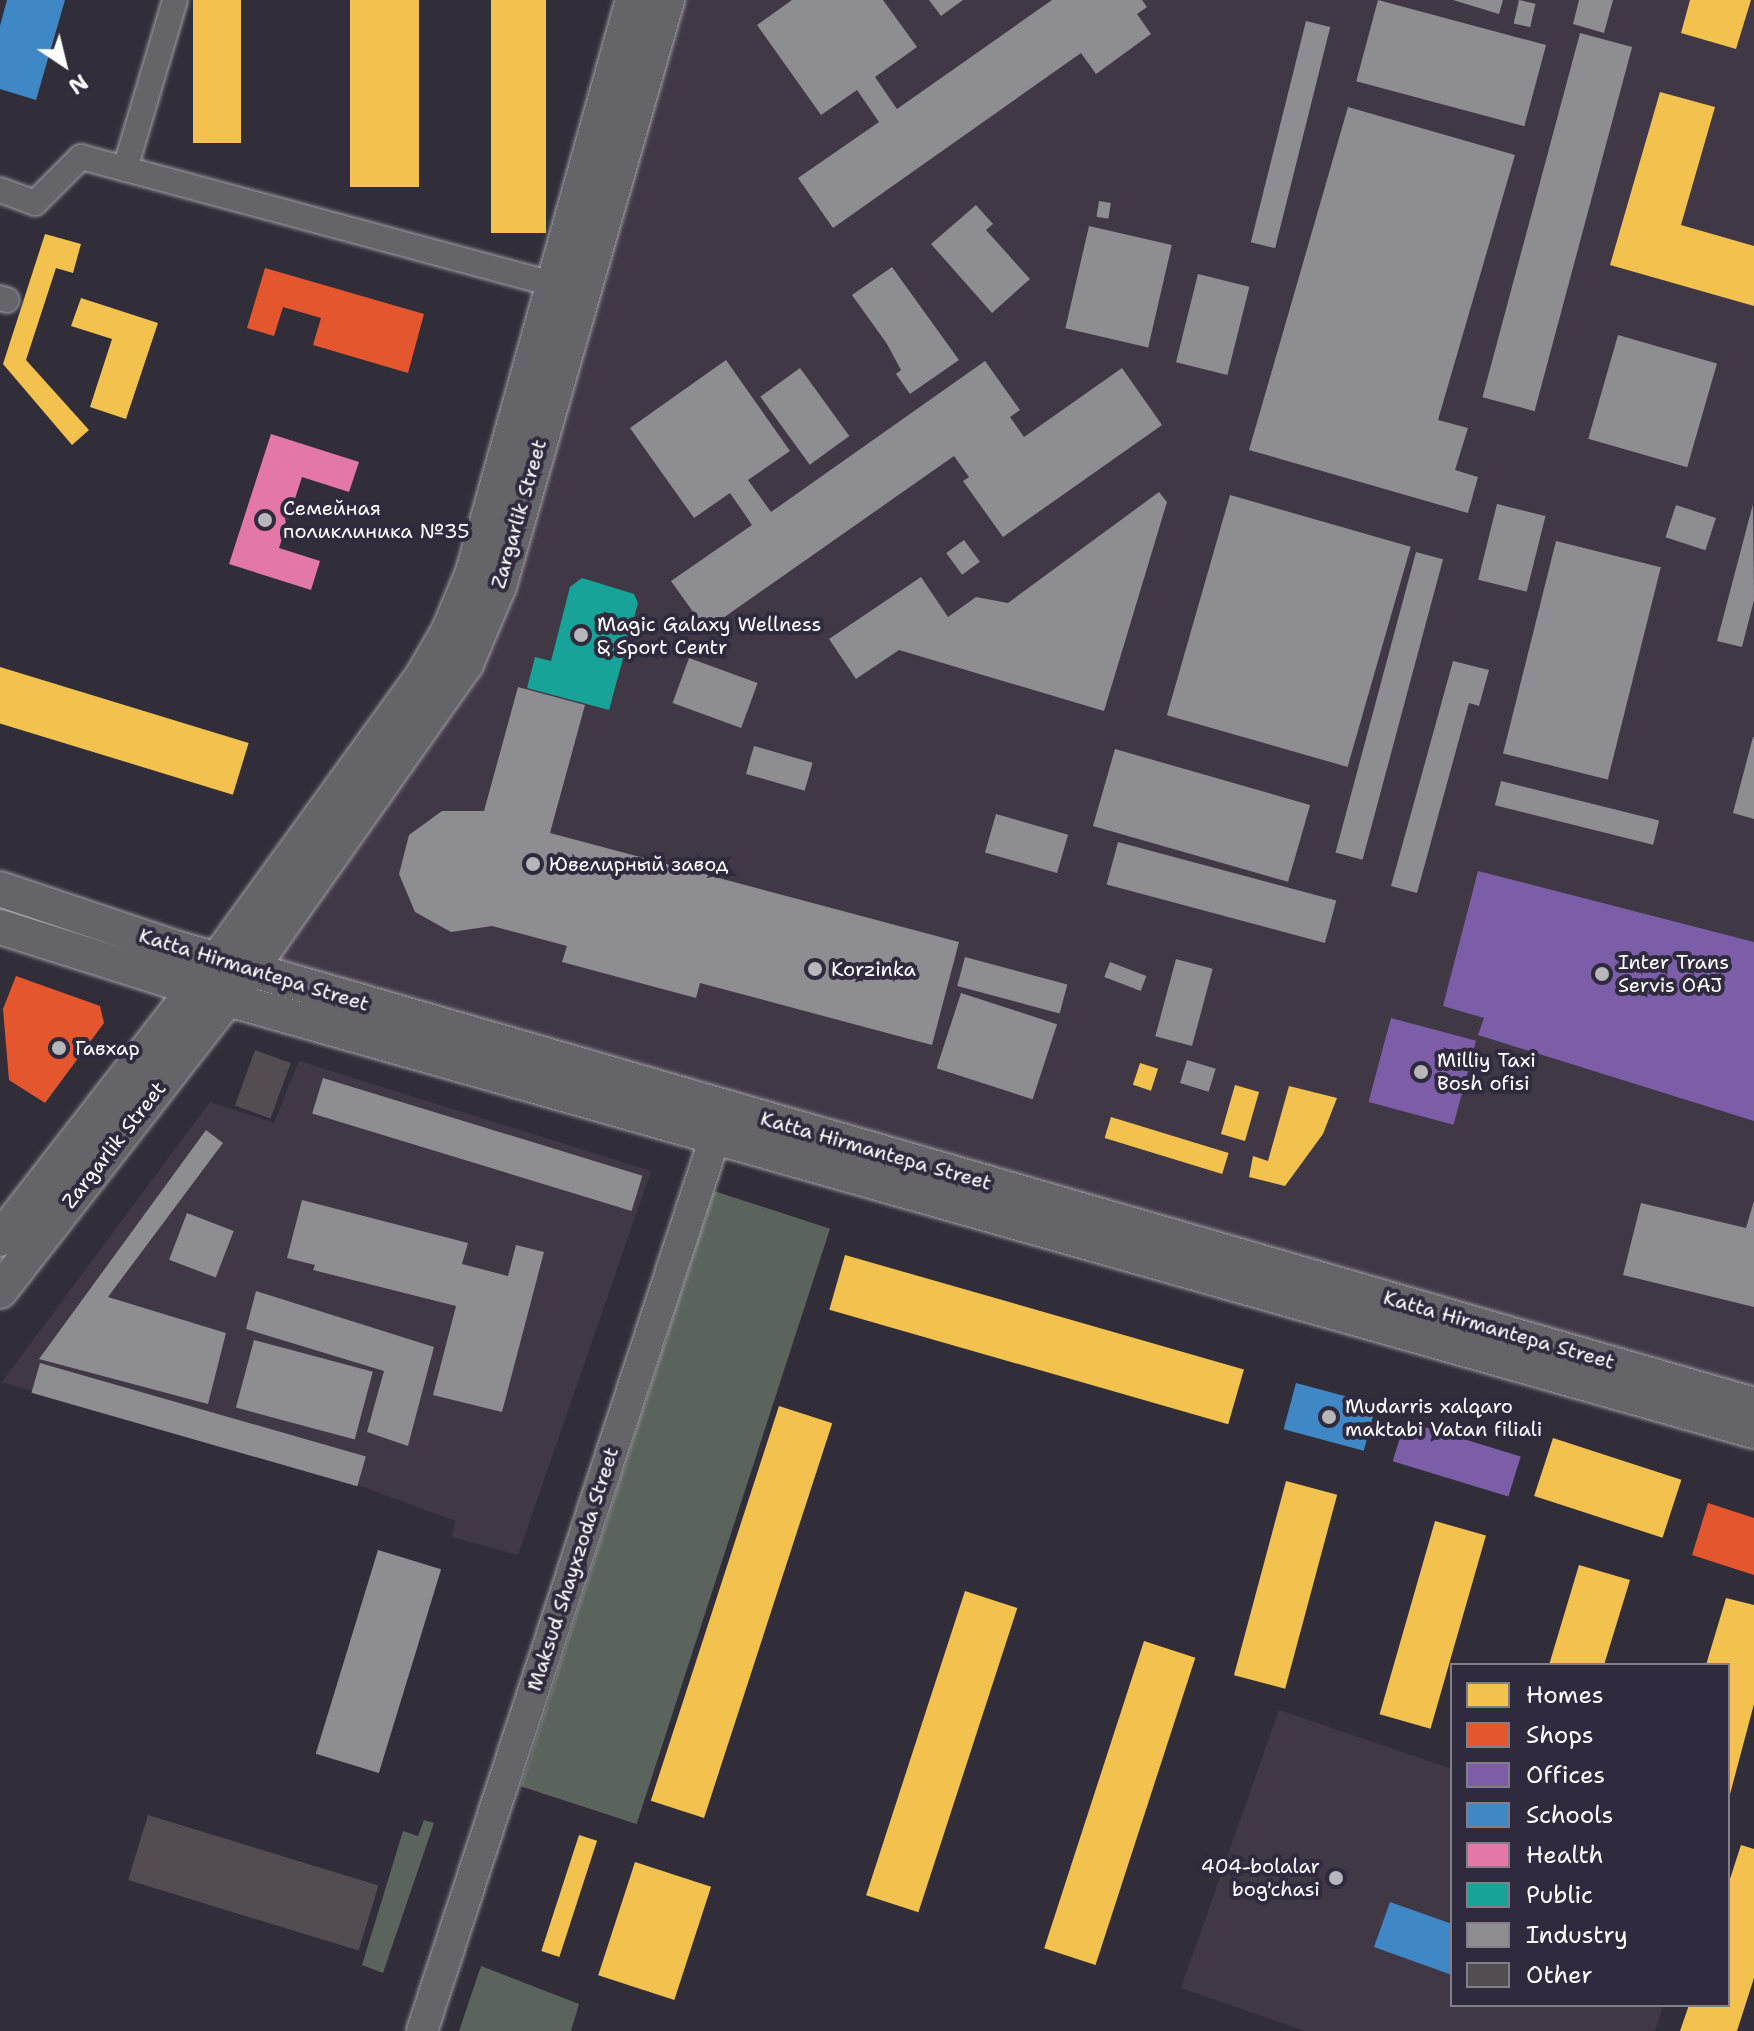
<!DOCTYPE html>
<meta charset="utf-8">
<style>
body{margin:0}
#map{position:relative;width:1754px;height:2031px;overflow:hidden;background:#312e39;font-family:"Shantell Sans",sans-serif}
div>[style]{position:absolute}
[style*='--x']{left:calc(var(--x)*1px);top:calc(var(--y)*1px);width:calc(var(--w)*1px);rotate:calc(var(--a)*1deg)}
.built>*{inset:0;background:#413846}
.green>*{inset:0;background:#5b645c;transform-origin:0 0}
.homes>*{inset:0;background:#f2c14e;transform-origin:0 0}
.shops>*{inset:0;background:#e4572e}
.offices>*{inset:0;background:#7b5ea7;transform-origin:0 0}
.schools>*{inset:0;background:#3f88c5;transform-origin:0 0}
.health>*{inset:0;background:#e377a8}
.public>*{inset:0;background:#17a398}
.industry>*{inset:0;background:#8d8d92;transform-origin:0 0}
.building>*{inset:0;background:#534d53;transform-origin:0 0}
.roads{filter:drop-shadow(0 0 2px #a2a1a6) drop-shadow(0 0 2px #a2a1a6)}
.minor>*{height:24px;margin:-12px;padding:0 12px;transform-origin:12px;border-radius:12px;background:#656469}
.tertiary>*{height:30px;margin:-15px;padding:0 15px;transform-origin:15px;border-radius:15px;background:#656469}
.secondary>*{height:34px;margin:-17px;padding:0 17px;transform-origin:17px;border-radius:17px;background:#656469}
.dots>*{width:22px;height:22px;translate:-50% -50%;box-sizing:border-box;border:4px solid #2f2a3d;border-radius:50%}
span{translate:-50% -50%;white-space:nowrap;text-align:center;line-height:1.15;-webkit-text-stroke:8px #2f2a3d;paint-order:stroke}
.poi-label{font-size:20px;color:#fff}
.left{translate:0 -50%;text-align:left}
.right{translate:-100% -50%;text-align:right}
.street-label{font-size:20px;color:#fff}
.legend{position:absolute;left:1450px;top:1663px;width:280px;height:344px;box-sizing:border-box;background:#2f2a3d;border:2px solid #827f8b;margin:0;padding:10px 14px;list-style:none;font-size:24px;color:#fff}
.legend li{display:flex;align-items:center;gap:16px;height:40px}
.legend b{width:40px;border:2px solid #827f8b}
.north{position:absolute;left:24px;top:24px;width:80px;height:80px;-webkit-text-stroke:6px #2f2a3d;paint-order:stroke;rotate:145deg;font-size:22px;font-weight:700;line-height:32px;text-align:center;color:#fff}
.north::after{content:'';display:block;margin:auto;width:28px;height:36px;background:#fff;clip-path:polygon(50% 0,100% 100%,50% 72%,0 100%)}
</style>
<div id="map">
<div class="built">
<i style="clip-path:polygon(667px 0,1754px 0,1754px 1405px,250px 970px,449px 691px)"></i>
<i style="clip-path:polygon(299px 1061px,651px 1171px,518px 1555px,452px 1537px,455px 1521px,358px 1485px,2px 1382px,210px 1102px,274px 1123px)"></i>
<i style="clip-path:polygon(1279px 1710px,1452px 1769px,1452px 2005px,1663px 2005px,1655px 2031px,1305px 2031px,1181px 1988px)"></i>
</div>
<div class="green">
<i style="left:714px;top:1191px;width:122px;height:626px;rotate:18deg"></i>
<i style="clip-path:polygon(424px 1820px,434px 1823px,383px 1973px,362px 1965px,403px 1831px,418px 1836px)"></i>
<i style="clip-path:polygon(481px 1966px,579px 2004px,571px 2031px,459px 2031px)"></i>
</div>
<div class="homes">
<i style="left:193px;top:0;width:48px;height:143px"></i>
<i style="left:350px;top:0;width:69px;height:187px"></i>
<i style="left:491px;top:0;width:55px;height:233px"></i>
<i style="clip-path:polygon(1690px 0,1751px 0,1736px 49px,1681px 33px)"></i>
<i style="clip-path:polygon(1660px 92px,1715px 107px,1681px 225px,1754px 246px,1754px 306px,1610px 265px)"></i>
<i style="clip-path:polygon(45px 234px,81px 244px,73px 273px,56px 268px,26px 360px,89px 430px,72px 445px,3px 364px)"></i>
<i style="clip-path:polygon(81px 298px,158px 323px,126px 419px,90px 407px,112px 339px,71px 326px)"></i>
<i style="left:0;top:667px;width:260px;height:54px;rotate:17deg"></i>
<i style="left:1140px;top:1063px;width:19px;height:23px;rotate:18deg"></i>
<i style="left:1235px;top:1085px;width:25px;height:51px;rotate:16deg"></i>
<i style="clip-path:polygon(1289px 1086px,1337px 1098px,1323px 1134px,1285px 1186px,1249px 1177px,1253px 1156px,1268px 1161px)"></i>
<i style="left:1111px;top:1117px;width:123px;height:22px;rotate:17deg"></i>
<i style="left:845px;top:1255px;width:415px;height:57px;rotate:16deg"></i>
<i style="left:779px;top:1406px;width:56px;height:415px;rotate:18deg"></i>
<i style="left:1553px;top:1438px;width:135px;height:61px;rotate:18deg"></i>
<i style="left:1286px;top:1481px;width:53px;height:201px;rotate:15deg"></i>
<i style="left:1435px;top:1521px;width:53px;height:201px;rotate:16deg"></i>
<i style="clip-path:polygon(1579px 1565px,1630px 1580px,1604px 1665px,1549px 1665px)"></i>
<i style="left:965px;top:1591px;width:55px;height:320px;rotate:18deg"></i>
<i style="clip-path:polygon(1726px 1598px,1754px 1605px,1754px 1704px,1729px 1798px,1728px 1665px,1706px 1665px)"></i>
<i style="left:1144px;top:1641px;width:54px;height:323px;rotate:18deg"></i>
<i style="left:579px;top:1835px;width:19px;height:122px;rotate:18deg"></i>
<i style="clip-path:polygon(1741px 1845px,1754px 1849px,1754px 1978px,1737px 2031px,1680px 2031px,1689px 2005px,1728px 2005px,1728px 1885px)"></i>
<i style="left:635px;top:1862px;width:80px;height:119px;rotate:18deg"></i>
</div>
<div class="shops">
<i style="clip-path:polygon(265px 268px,424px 314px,408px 373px,313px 345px,321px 318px,283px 307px,274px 336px,247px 328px)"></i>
<i style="clip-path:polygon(16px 976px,100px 1006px,104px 1023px,45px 1103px,9px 1080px,3px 1009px)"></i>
<i style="clip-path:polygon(1708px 1503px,1754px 1518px,1754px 1575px,1692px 1555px)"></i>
</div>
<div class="offices">
<i style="clip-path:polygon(1478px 871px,1754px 942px,1754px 1121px,1478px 1035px,1484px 1018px,1443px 1006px)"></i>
<i style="left:1391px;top:1018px;width:88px;height:87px;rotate:15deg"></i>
<i style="left:1405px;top:1421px;width:121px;height:42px;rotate:17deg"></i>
</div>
<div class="schools">
<i style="clip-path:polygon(7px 0,65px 0,36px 100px,0 89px,0 26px)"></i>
<i style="left:1296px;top:1383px;width:83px;height:48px;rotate:15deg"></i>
<i style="clip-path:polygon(1390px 1902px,1452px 1924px,1452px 1975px,1374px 1947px)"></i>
</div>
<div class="health">
<i style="clip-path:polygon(271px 434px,359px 462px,349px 492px,302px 477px,279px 548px,320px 561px,311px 590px,229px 564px)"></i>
</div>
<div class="public">
<i style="clip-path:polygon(582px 578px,634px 594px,638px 603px,609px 710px,527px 688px,535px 657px,551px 661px,570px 587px)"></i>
</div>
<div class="industry">
<i style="clip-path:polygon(792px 0,883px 0,917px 47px,875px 77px,897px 109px,1052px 0,1142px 0,1147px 7px,1137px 14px,1151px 34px,1096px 74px,1081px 53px,833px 228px,798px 178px,879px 122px,857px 90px,821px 115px,757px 25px)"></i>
<i style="clip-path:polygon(929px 0,963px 0,941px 16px)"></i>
<i style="left:1378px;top:0;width:174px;height:84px;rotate:15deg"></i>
<i style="clip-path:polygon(1453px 0,1503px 0,1499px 14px)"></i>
<i style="left:1519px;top:0;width:17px;height:24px;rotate:13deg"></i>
<i style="clip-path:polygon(1579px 0,1613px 0,1604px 33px,1573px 24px)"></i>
<i style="left:1306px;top:21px;width:25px;height:228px;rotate:14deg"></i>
<i style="left:1580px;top:33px;width:54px;height:377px;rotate:15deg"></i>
<i style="clip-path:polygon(1348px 107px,1515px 155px,1438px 420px,1468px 428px,1455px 470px,1478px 477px,1468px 513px,1249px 450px)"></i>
<i style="left:1099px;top:201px;width:12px;height:16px;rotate:9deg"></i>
<i style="clip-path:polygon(976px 205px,993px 224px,986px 230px,1030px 279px,992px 313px,931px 244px)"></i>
<i style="left:1089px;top:226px;width:85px;height:105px;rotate:13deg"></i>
<i style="clip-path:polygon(892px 267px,959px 360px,910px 394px,896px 374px,901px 370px,887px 344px,852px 295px)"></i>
<i style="left:1198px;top:274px;width:53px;height:91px;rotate:14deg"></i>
<i style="left:1618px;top:335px;width:103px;height:108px;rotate:16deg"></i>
<i style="clip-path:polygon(726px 360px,790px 451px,748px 480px,771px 512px,985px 361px,1020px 410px,1010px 417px,1024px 437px,1122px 368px,1162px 425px,1003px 537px,963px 481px,969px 477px,954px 456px,706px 630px,671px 581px,752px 525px,730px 493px,694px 518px,630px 428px)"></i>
<i style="left:800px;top:368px;width:84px;height:49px;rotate:54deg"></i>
<i style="clip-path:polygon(1159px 492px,1167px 502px,1104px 711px,899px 650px,856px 679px,829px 639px,921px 577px,948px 617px,976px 597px,1008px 603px)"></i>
<i style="left:1230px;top:495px;width:188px;height:229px;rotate:16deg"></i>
<i style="left:1497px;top:504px;width:50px;height:78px;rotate:14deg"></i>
<i style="clip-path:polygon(1753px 504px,1754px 600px,1742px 647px,1717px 641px)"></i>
<i style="left:1676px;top:505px;width:42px;height:34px;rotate:18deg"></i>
<i style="left:964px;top:540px;width:27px;height:22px;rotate:54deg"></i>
<i style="left:1556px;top:541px;width:108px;height:219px;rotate:14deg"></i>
<i style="left:1416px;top:552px;width:28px;height:311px;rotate:15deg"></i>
<i style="left:689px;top:658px;width:73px;height:48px;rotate:20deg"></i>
<i style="clip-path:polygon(1453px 661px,1489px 670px,1479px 706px,1469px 703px,1417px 893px,1391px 886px)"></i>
<i style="clip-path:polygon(518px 687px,585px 705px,550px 833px,959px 942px,932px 1045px,700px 983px,696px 998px,562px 962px,567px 946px,492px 926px,451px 932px,415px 912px,399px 874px,409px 835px,442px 811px,484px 811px)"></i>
<i style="clip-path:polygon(1753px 737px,1754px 737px,1754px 819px,1733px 813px)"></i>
<i style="left:754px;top:746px;width:61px;height:29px;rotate:16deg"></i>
<i style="left:1115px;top:749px;width:203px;height:80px;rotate:16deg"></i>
<i style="left:1501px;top:781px;width:163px;height:25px;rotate:14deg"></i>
<i style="left:996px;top:814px;width:75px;height:40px;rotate:16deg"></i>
<i style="left:1118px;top:842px;width:226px;height:44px;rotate:15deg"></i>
<i style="left:965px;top:957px;width:106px;height:30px;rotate:15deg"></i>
<i style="left:1176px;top:959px;width:38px;height:80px;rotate:15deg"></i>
<i style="left:1110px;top:962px;width:39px;height:16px;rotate:21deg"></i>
<i style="left:961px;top:993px;width:101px;height:79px;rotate:18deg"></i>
<i style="left:1187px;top:1060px;width:30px;height:24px;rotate:17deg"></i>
<i style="left:323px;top:1078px;width:334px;height:37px;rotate:17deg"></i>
<i style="clip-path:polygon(206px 1130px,223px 1143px,108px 1297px,226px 1333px,208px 1404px,39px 1359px)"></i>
<i style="clip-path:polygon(302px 1200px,468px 1243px,462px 1264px,508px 1276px,516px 1245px,544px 1252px,502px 1412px,433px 1395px,456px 1306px,313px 1270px,315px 1265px,287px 1258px)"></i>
<i style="clip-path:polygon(1754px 1201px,1754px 1307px,1623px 1275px,1641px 1203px,1746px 1228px)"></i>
<i style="left:187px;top:1213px;width:50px;height:50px;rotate:21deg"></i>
<i style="clip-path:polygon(256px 1291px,434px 1347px,408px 1446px,367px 1432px,384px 1371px,246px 1329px)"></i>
<i style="left:254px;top:1340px;width:123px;height:70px;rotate:15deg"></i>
<i style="left:40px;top:1363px;width:339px;height:31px;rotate:16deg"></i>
<i style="left:378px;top:1550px;width:66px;height:213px;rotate:17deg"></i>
</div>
<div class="building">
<i style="left:255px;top:1050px;width:38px;height:59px;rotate:20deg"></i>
<i style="left:148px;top:1815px;width:241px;height:68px;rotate:17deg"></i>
</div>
<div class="roads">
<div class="minor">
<i style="--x:125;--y:169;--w:176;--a:-73.5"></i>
<i style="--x:0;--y:190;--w:37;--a:20"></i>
<i style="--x:35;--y:203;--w:65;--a:-45"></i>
<i style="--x:81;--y:157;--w:503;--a:15.09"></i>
<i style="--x:0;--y:298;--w:7;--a:16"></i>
</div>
<div class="tertiary">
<i style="--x:422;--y:2031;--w:966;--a:-71.85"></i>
</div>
<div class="secondary">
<i style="--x:0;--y:889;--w:178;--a:18.6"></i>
<i style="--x:169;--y:946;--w:1650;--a:16.15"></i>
<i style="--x:0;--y:927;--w:239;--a:17.5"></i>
<i style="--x:228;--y:999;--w:1586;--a:15.81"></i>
<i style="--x:0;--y:1239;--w:353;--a:-52.1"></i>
<i style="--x:217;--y:960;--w:349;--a:-54.1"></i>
<i style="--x:422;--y:677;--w:54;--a:-60.1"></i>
<i style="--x:449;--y:630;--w:63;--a:-67.5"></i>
<i style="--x:473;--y:572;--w:594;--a:-74.37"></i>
<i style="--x:0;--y:1291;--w:407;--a:-52.1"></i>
<i style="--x:250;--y:970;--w:375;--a:-54.8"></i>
<i style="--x:466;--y:664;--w:85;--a:-67.1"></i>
<i style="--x:499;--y:586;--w:610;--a:-74"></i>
</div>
</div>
<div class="dots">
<i style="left:265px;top:520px;background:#b7b6ba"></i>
<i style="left:581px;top:635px;background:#b7b6ba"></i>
<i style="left:533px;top:864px;background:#b7b6ba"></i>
<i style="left:815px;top:969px;background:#b7b6ba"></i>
<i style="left:1602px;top:974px;background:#b7b6ba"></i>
<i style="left:59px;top:1048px;background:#b7b6ba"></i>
<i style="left:1421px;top:1072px;background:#b7b6ba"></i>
<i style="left:1329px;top:1417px;background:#b7b6ba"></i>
<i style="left:1336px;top:1878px;background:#b7b6ba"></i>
</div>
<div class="poi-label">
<span class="left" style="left:283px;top:520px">Семейная<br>поликлиника №35</span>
<span class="left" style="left:597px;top:636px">Magic Galaxy Wellness<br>&amp; Sport Centr</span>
<span class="left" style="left:549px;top:864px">Ювелирный завод</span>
<span class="left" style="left:1618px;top:974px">Inter Trans<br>Servis OAJ</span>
<span class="left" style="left:831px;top:969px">Korzinka</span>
<span class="left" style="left:75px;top:1048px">Гавхар</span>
<span class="left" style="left:1437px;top:1072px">Milliy Taxi<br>Bosh ofisi</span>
<span class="left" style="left:1345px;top:1418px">Mudarris xalqaro<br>maktabi Vatan filiali</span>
<span class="right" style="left:1320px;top:1878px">404-bolalar<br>bog'chasi</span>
</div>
<div class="street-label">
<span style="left:519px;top:514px;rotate:-74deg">Zargarlik Street</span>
<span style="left:254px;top:970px;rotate:17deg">Katta Hirmаntepa Street</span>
<span style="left:114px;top:1145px;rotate:-52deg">Zargarlik Street</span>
<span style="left:876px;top:1151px;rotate:16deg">Katta Hirmаntepa Street</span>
<span style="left:1499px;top:1330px;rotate:16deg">Katta Hirmаntepa Street</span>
<span style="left:573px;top:1569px;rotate:-72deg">Maksud Shayxzoda Street</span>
</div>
<ul class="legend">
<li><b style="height:22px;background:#f2c14e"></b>Homes</li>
<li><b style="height:22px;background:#e4572e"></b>Shops</li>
<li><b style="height:22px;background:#7b5ea7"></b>Offices</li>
<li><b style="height:22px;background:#3f88c5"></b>Schools</li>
<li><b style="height:22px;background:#e377a8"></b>Health</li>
<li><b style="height:22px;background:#17a398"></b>Public</li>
<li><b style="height:22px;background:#8d8d92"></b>Industry</li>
<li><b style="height:22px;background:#534d53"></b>Other</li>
</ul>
<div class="north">N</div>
</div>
